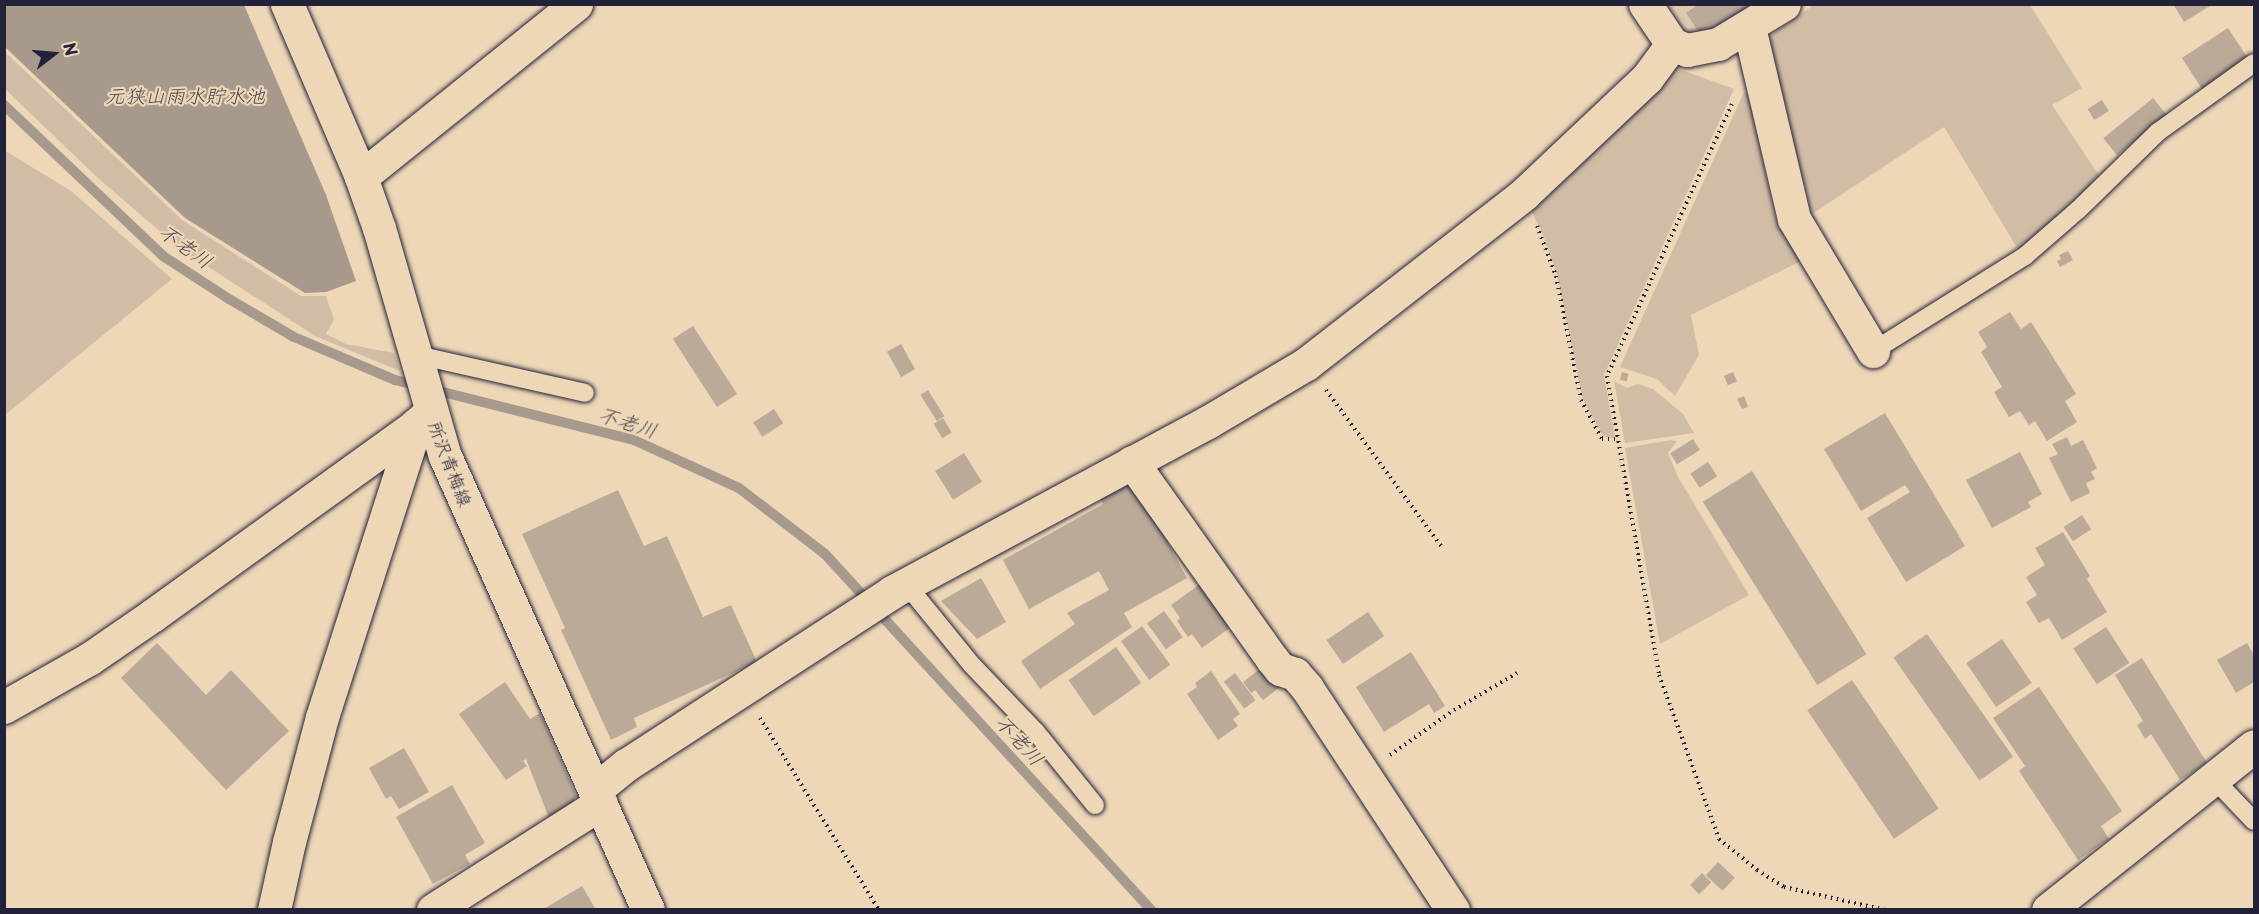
<!DOCTYPE html>
<meta charset="utf-8">
<style>
body{margin:0}
#map{position:relative;width:2259px;height:914px;overflow:hidden;background:#eed7b7;font-family:"Playpen Sans","Klee One",sans-serif}
div>[style]{position:absolute}
[style*='--x']{left:calc(var(--x)*1px);top:calc(var(--y)*1px);width:calc(var(--w)*1px);rotate:calc(var(--a)*1deg)}
.built>*{inset:0;background:#dfcaae}
.green>*{inset:0;background:#d1bda5}
.water>*{inset:0;background:#a8998d}
.stream>*{height:10px;margin:-5px;padding:0 5px;transform-origin:5px;border-radius:5px;background:#a8998d}
.building>*{inset:0;background:#bbaa98;transform-origin:0 0}
.path>*{height:4px;margin-top:-2px;transform-origin:0;background:repeating-linear-gradient(90deg,#22223b 0 1.5px,transparent 0 6px)}
.roads{filter:drop-shadow(0 0 2px #22223b) drop-shadow(0 0 2px #22223b)}
.lane>*{height:18px;margin:-9px;padding:0 9px;transform-origin:9px;border-radius:9px;background:#eed7b7}
.street>*{height:33px;margin:-16.5px;padding:0 16.5px;transform-origin:16.5px;border-radius:16.5px;background:#eed7b7}
.secondary>*{height:33px;margin:-16.5px;padding:0 16.5px;transform-origin:16.5px;border-radius:16.5px;background:#eed7b7}
span{translate:-50% -50%;white-space:nowrap;text-align:center;line-height:1.15;-webkit-text-stroke:4.5px #eed7b7;paint-order:stroke}
.street-label{font-size:18px;color:#22223b}
.water-label{font-size:20px;color:#4a4654;font-style:italic}
.frame{position:absolute;inset:0;border:6px solid #22223b;pointer-events:none}
.north{position:absolute;left:24px;top:24px;width:60px;height:60px;-webkit-text-stroke:4px #eed7b7;paint-order:stroke;rotate:74deg;font-size:16px;font-weight:700;line-height:24px;text-align:center;color:#22223b}
.north::after{content:'';display:block;margin:auto;width:21px;height:27px;background:#22223b;clip-path:polygon(50% 0,100% 100%,50% 72%,0 100%)}
</style>
<div id="map">
<div class="built">
<i style="clip-path:polygon(1668px 5px,1755px 5px,1702px 38px,1685px 34px)"></i>
</div>
<div class="green">
<i style="clip-path:polygon(1814px 5px,2030px 5px,2082px 88px,2052px 105px,2100px 177px,2019px 251px,1944px 127px,1812px 214px,1768px 45px,1774px 33px)"></i>
<i style="clip-path:polygon(5px 52px,182px 220px,301px 296px,326px 296px,334px 320px,326px 334px,346px 344px,394px 353px,400px 371px,315px 336px,178px 247px,98px 178px,5px 89px)"></i>
<i style="clip-path:polygon(1676px 68px,1734px 89px,1604px 375px,1615px 439px,1603px 436px,1583px 400px,1557px 275px,1543px 235px,1528px 204px)"></i>
<i style="clip-path:polygon(1744px 92px,1748px 94px,1776px 221px,1801px 261px,1691px 315px,1699px 355px,1675px 396px,1657px 379px,1620px 367px)"></i>
<i style="clip-path:polygon(4px 150px,71px 191px,172px 279px,5px 415px)"></i>
<i style="clip-path:polygon(1614px 381px,1627px 388px,1638px 384px,1653px 389px,1683px 414px,1694px 433px,1625px 443px)"></i>
<i style="clip-path:polygon(1671px 440px,1677px 441px,1668px 453px,1678px 477px,1749px 595px,1660px 644px,1625px 448px)"></i>
</div>
<div class="water">
<i style="clip-path:polygon(4px 5px,244px 5px,326px 195px,356px 281px,326px 292px,305px 293px,185px 218px,5px 47px)"></i>
</div>
<div class="stream">
<i style="--x:4;--y:105;--w:219;--a:43.5"></i>
<i style="--x:163;--y:256;--w:79;--a:33.1"></i>
<i style="--x:229;--y:299;--w:75;--a:30.3"></i>
<i style="--x:294;--y:337;--w:110;--a:23.1"></i>
<i style="--x:395;--y:380;--w:246;--a:14.1"></i>
<i style="--x:634;--y:440;--w:115;--a:24.6"></i>
<i style="--x:739;--y:488;--w:108;--a:37.5"></i>
<i style="--x:825;--y:554;--w:483;--a:47.5"></i>
</div>
<div class="building">
<i style="clip-path:polygon(1699px 4px,1752px 4px,1702px 37px,1686px 13px)"></i>
<i style="clip-path:polygon(2173px 4px,2213px 4px,2184px 22px)"></i>
<i style="left:2228px;top:28px;width:38px;height:55px;rotate:57deg"></i>
<i style="left:2153px;top:98px;width:22px;height:64px;rotate:51deg"></i>
<i style="left:2102px;top:100px;width:13px;height:17px;rotate:58deg"></i>
<i style="clip-path:polygon(2068px 251px,2073px 260px,2060px 267px,2057px 261px,2061px 259px,2059px 255px)"></i>
<i style="clip-path:polygon(2010px 312px,2021px 329px,2031px 322px,2076px 394px,2065px 401px,2077px 422px,2047px 441px,2035px 421px,2029px 425px,2020px 411px,2009px 417px,1994px 392px,2002px 387px,1981px 352px,1987px 347px,1978px 332px)"></i>
<i style="left:693px;top:326px;width:81px;height:24px;rotate:57deg"></i>
<i style="left:901px;top:344px;width:29px;height:16px;rotate:61deg"></i>
<i style="left:1622px;top:372px;width:7px;height:8px;rotate:16deg"></i>
<i style="left:1733px;top:372px;width:10px;height:10px;rotate:66deg"></i>
<i style="left:928px;top:390px;width:31px;height:9px;rotate:58deg"></i>
<i style="clip-path:polygon(1744px 396px,1748px 407px,1742px 409px,1737px 399px)"></i>
<i style="left:774px;top:409px;width:17px;height:25px;rotate:57deg"></i>
<i style="clip-path:polygon(1885px 413px,1965px 546px,1906px 582px,1867px 518px,1910px 492px,1905px 485px,1861px 511px,1824px 449px)"></i>
<i style="left:943px;top:418px;width:17px;height:11px;rotate:59deg"></i>
<i style="clip-path:polygon(2067px 437px,2071px 446px,2083px 440px,2097px 468px,2091px 472px,2095px 479px,2086px 483px,2090px 493px,2071px 502px,2049px 458px,2058px 454px,2052px 444px)"></i>
<i style="left:1693px;top:439px;width:13px;height:27px;rotate:58deg"></i>
<i style="clip-path:polygon(2020px 452px,2042px 494px,2028px 502px,2031px 507px,1992px 528px,1966px 480px)"></i>
<i style="left:964px;top:453px;width:34px;height:34px;rotate:58deg"></i>
<i style="left:1708px;top:462px;width:17px;height:21px;rotate:57deg"></i>
<i style="left:1752px;top:471px;width:216px;height:58px;rotate:58deg"></i>
<i style="clip-path:polygon(1138px 479px,1146px 503px,1187px 578px,1124px 613px,1132px 627px,1040px 689px,1021px 661px,1075px 624px,1067px 613px,1109px 590px,1099px 571px,1029px 609px,1003px 560px,1103px 504px,1100px 498px)"></i>
<i style="clip-path:polygon(618px 490px,644px 546px,667px 536px,703px 617px,731px 605px,757px 662px,634px 718px,637px 727px,611px 740px,561px 630px,565px 628px,522px 534px)"></i>
<i style="left:2082px;top:515px;width:17px;height:22px;rotate:57deg"></i>
<i style="clip-path:polygon(2063px 532px,2090px 576px,2087px 579px,2107px 612px,2062px 640px,2049px 618px,2039px 623px,2026px 602px,2037px 595px,2026px 577px,2045px 565px,2035px 548px)"></i>
<i style="clip-path:polygon(981px 578px,1006px 622px,977px 639px,941px 601px)"></i>
<i style="clip-path:polygon(1200px 584px,1231px 627px,1202px 648px,1192px 634px,1188px 637px,1177px 621px,1180px 618px,1171px 605px)"></i>
<i style="left:1164px;top:611px;width:32px;height:21px;rotate:54deg"></i>
<i style="left:1368px;top:612px;width:29px;height:50px;rotate:56deg"></i>
<i style="left:1142px;top:626px;width:48px;height:26px;rotate:54deg"></i>
<i style="left:2106px;top:627px;width:43px;height:39px;rotate:57deg"></i>
<i style="left:1927px;top:634px;width:150px;height:41px;rotate:55deg"></i>
<i style="left:2002px;top:639px;width:53px;height:43px;rotate:56deg"></i>
<i style="clip-path:polygon(157px 643px,206px 695px,231px 670px,289px 731px,226px 790px,121px 678px)"></i>
<i style="clip-path:polygon(2247px 643px,2254px 655px,2254px 682px,2236px 693px,2217px 660px)"></i>
<i style="left:1116px;top:647px;width:44px;height:58px;rotate:55deg"></i>
<i style="clip-path:polygon(1411px 652px,1445px 706px,1434px 713px,1429px 704px,1384px 732px,1356px 687px)"></i>
<i style="clip-path:polygon(2142px 658px,2207px 763px,2180px 780px,2151px 734px,2145px 739px,2137px 725px,2143px 721px,2115px 675px)"></i>
<i style="clip-path:polygon(1261px 668px,1267px 669px,1280px 687px,1263px 700px,1255px 690px,1251px 693px,1243px 682px)"></i>
<i style="clip-path:polygon(1211px 671px,1240px 714px,1233px 719px,1238px 726px,1218px 740px,1187px 694px,1197px 687px,1195px 683px)"></i>
<i style="left:1235px;top:673px;width:34px;height:14px;rotate:53deg"></i>
<i style="left:1852px;top:680px;width:155px;height:54px;rotate:56deg"></i>
<i style="clip-path:polygon(505px 682px,530px 719px,540px 713px,576px 796px,571px 806px,549px 818px,526px 759px,523px 761px,527px 766px,506px 780px,459px 714px)"></i>
<i style="clip-path:polygon(2039px 687px,2122px 811px,2101px 826px,2109px 839px,2078px 860px,2019px 771px,2025px 766px,1993px 718px)"></i>
<i style="clip-path:polygon(404px 748px,429px 792px,399px 809px,391px 796px,386px 799px,369px 768px)"></i>
<i style="clip-path:polygon(452px 785px,485px 843px,465px 855px,470px 864px,433px 884px,396px 817px)"></i>
<i style="left:1718px;top:862px;width:23px;height:18px;rotate:43deg"></i>
<i style="left:1702px;top:873px;width:13px;height:17px;rotate:45deg"></i>
<i style="clip-path:polygon(582px 886px,596px 910px,542px 910px)"></i>
</div>
<div class="path">
<i style="--x:1732;--y:104;--w:299;--a:114.7"></i>
<i style="--x:1607;--y:376;--w:303;--a:80.1"></i>
<i style="--x:1659;--y:675;--w:175;--a:69.9"></i>
<i style="--x:1719;--y:839;--w:49;--a:39.2"></i>
<i style="--x:1757;--y:870;--w:32;--a:32"></i>
<i style="--x:1784;--y:887;--w:104;--a:12.8"></i>
<i style="--x:1537;--y:226;--w:53;--a:69.2"></i>
<i style="--x:1556;--y:276;--w:126;--a:78.6"></i>
<i style="--x:1581;--y:400;--w:44;--a:61.7"></i>
<i style="--x:1602;--y:439;--w:16;--a:0"></i>
<i style="--x:1326;--y:390;--w:194;--a:53.6"></i>
<i style="--x:760;--y:718;--w:226;--a:58.2"></i>
<i style="--x:1390;--y:755;--w:78;--a:-35.1"></i>
<i style="--x:1454;--y:710;--w:73;--a:-30.4"></i>
</div>
<div class="roads">
<div class="lane">
<i style="--x:1873;--y:351;--w:179;--a:-32"></i>
<i style="--x:2025;--y:256;--w:70;--a:-41"></i>
<i style="--x:2078;--y:210;--w:112;--a:-44.3"></i>
<i style="--x:2158;--y:132;--w:118;--a:-35.7"></i>
<i style="--x:417;--y:355;--w:172;--a:12.7"></i>
<i style="--x:906;--y:584;--w:103;--a:50.9"></i>
<i style="--x:971;--y:664;--w:94;--a:46.3"></i>
<i style="--x:1036;--y:732;--w:94;--a:51.1"></i>
<i style="--x:2213;--y:778;--w:59;--a:46.4"></i>
</div>
<div class="street">
<i style="--x:1645;--y:4;--w:48;--a:56"></i>
<i style="--x:1672;--y:44;--w:16;--a:22"></i>
<i style="--x:1687;--y:50;--w:32;--a:-11"></i>
<i style="--x:1718;--y:44;--w:77;--a:-31.2"></i>
<i style="--x:1749;--y:27;--w:197;--a:76.8"></i>
<i style="--x:1794;--y:219;--w:154;--a:59.1"></i>
<i style="--x:361;--y:177;--w:276;--a:-38.8"></i>
<i style="--x:1132;--y:462;--w:242;--a:54.6"></i>
<i style="--x:1272;--y:659;--w:13;--a:51"></i>
<i style="--x:1280;--y:669;--w:16;--a:18"></i>
<i style="--x:1295;--y:674;--w:18;--a:49"></i>
<i style="--x:1307;--y:688;--w:266;--a:56.7"></i>
<i style="--x:4;--y:707;--w:98;--a:-29.5"></i>
<i style="--x:89;--y:659;--w:78;--a:-34.5"></i>
<i style="--x:153;--y:615;--w:324;--a:-35.8"></i>
<i style="--x:416;--y:425;--w:19;--a:-43"></i>
<i style="--x:595;--y:790;--w:40;--a:-39"></i>
<i style="--x:626;--y:765;--w:317;--a:-33"></i>
<i style="--x:892;--y:592;--w:359;--a:-28.3"></i>
<i style="--x:1208;--y:422;--w:114;--a:-30.6"></i>
<i style="--x:1306;--y:364;--w:276;--a:-37.9"></i>
<i style="--x:1524;--y:194;--w:169;--a:-43.3"></i>
<i style="--x:1647;--y:78;--w:42;--a:-53.7"></i>
<i style="--x:274;--y:910;--w:70;--a:-77.6"></i>
<i style="--x:289;--y:842;--w:129;--a:-75.2"></i>
<i style="--x:322;--y:717;--w:307;--a:-72.2"></i>
<i style="--x:433;--y:910;--w:199;--a:-32.5"></i>
</div>
<div class="secondary">
<i style="--x:287;--y:4;--w:188;--a:66.8"></i>
<i style="--x:361;--y:177;--w:54;--a:70.6"></i>
<i style="--x:379;--y:228;--w:237;--a:73.9"></i>
<i style="--x:445;--y:456;--w:497;--a:65.9"></i>
<i style="--x:2048;--y:910;--w:263;--a:-38.5"></i>
</div>
</div>
<div class="street-label">
<span style="left:450px;top:464px;rotate:69deg">所沢青梅線</span>
</div>
<div class="water-label">
<span style="left:185px;top:95px">元狭山雨水貯水池</span>
<span style="left:186px;top:246px;rotate:36deg">不老川</span>
<span style="left:628px;top:422px;rotate:18deg">不老川</span>
<span style="left:1020px;top:740px;rotate:48deg">不老川</span>
</div>
<div class="frame"></div>
<div class="north">N</div>
</div>
